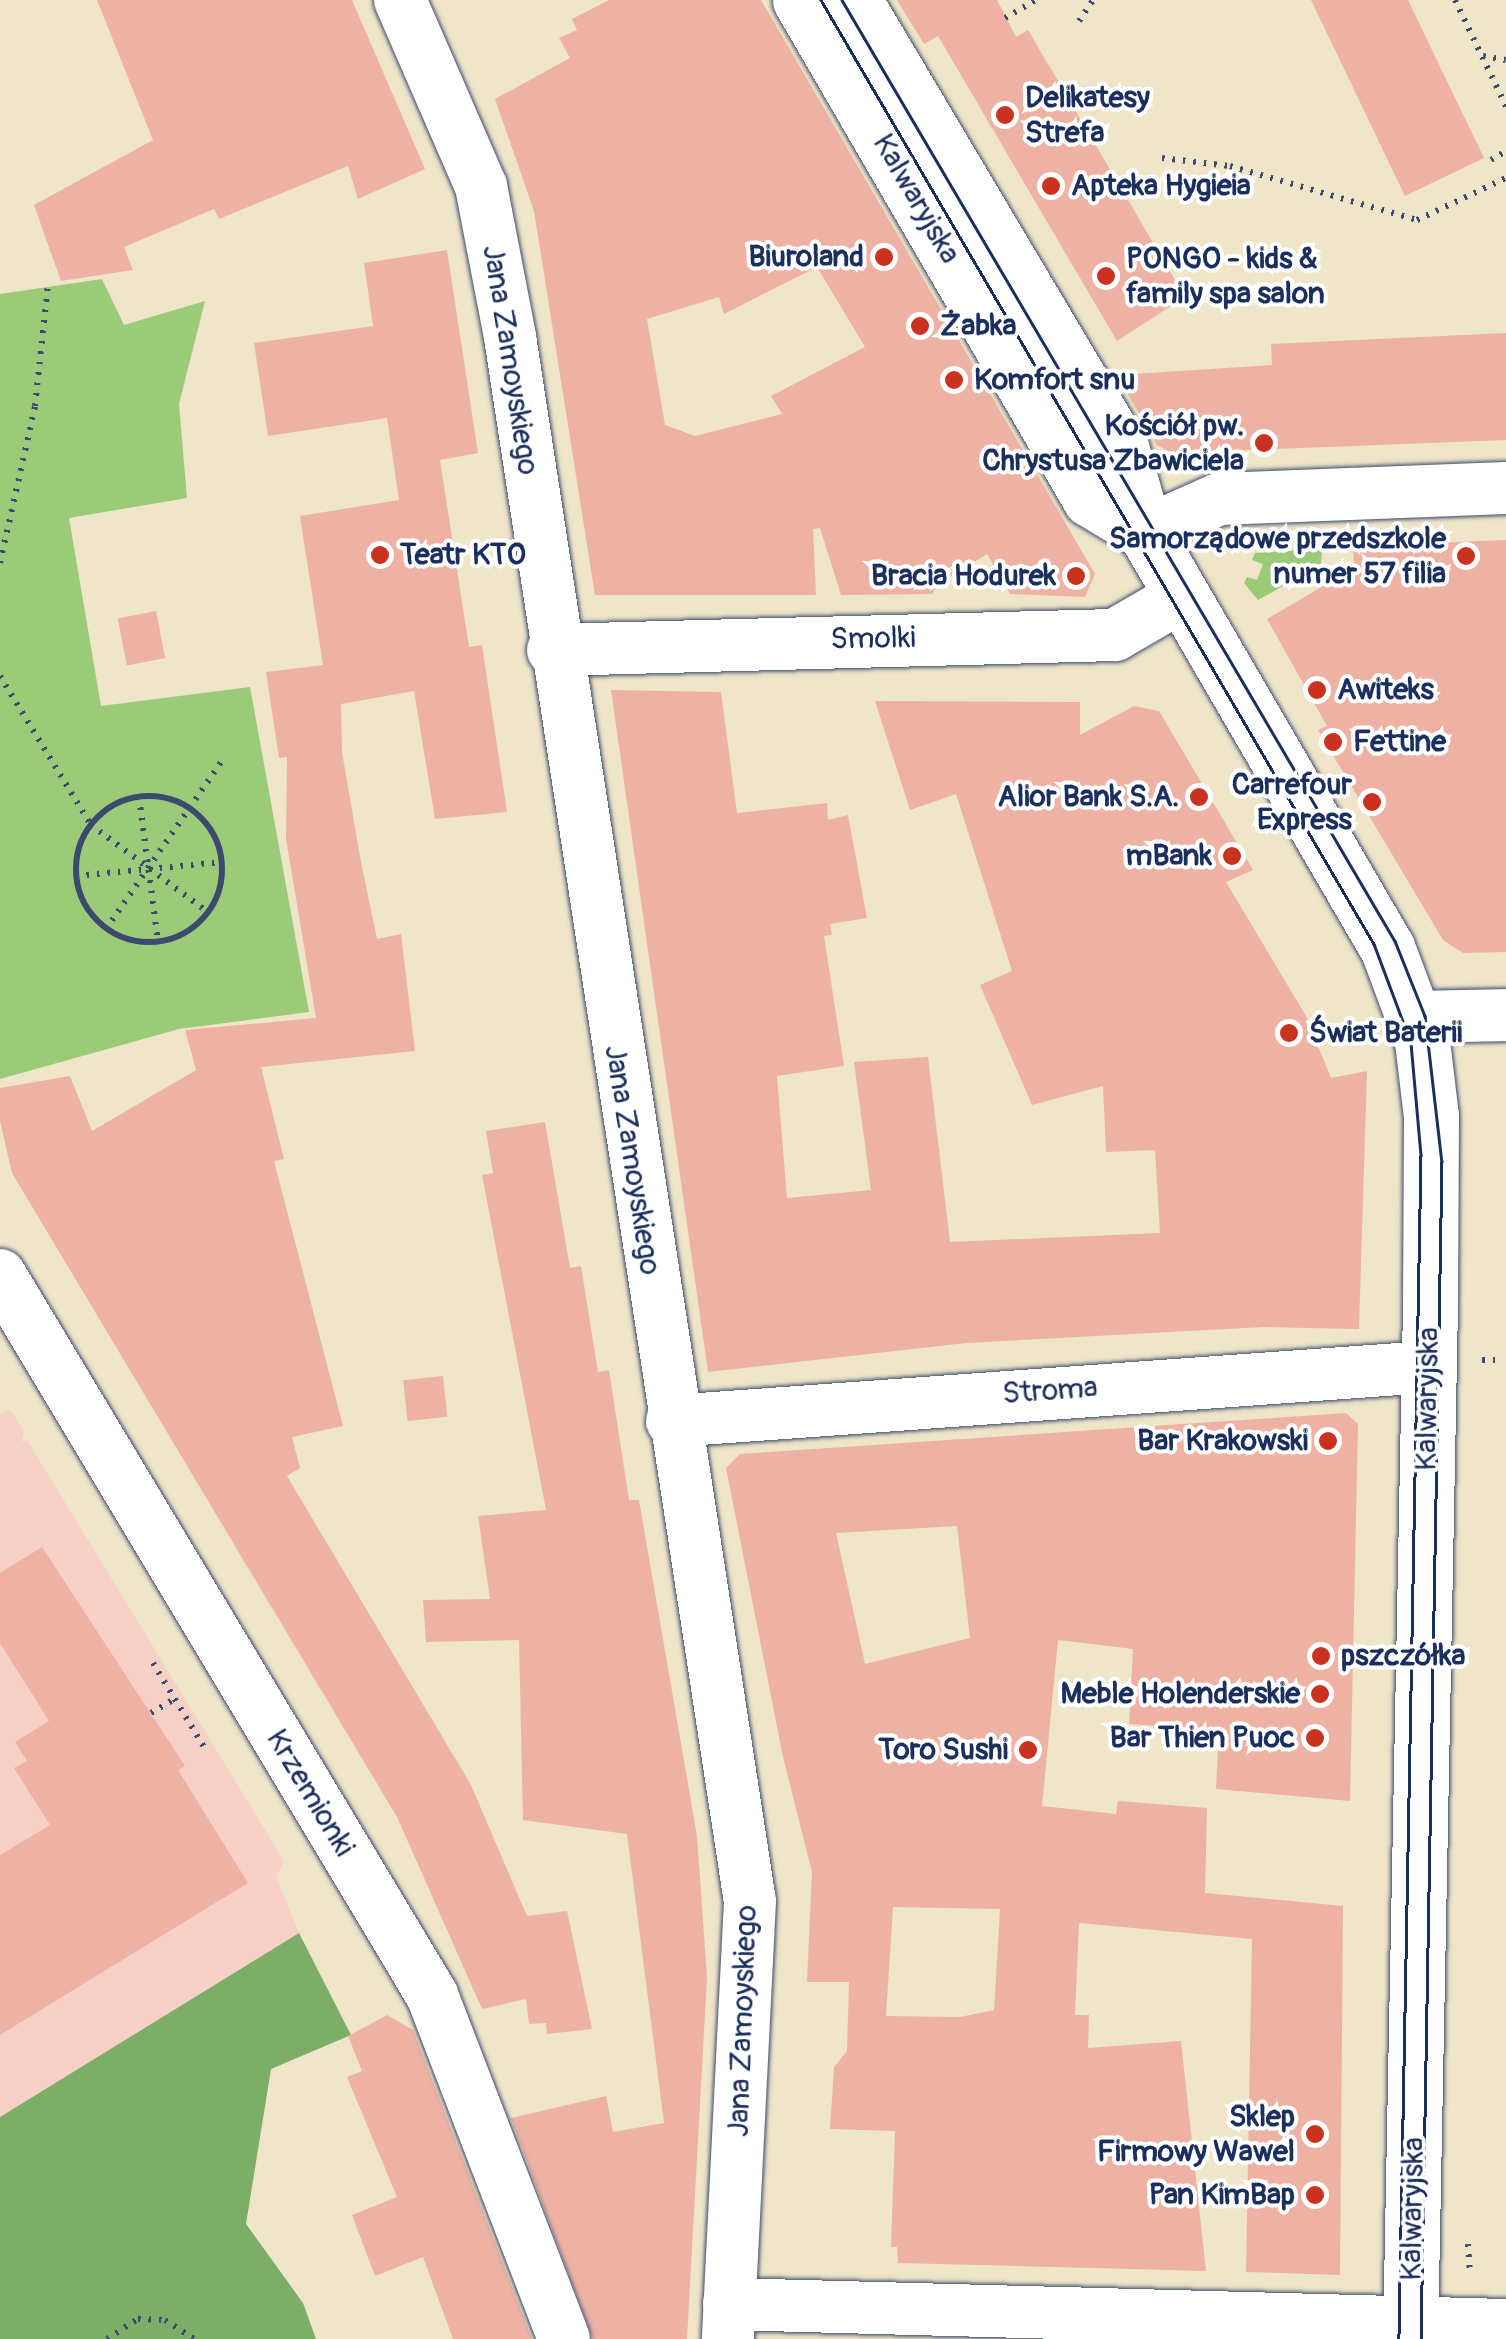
<!DOCTYPE html>
<meta charset="utf-8">
<style>
body{margin:0}
#map{position:relative;width:1506px;height:2339px;overflow:hidden;background:#efe5c9;font-family:Pangolin,sans-serif}
div>[style]{position:absolute}
[style*='--x']{left:calc(var(--x)*1px);top:calc(var(--y)*1px);width:calc(var(--w)*1px);rotate:calc(var(--a)*1deg)}
.built>*{inset:0;background:#f7d1c8}
.green>*{inset:0;background:#9bca78}
.forest>*{inset:0;background:#7cae68}
.building>*{inset:0;background:#eeb2a4;transform-origin:0 0}
.path>*{height:6px;margin-top:-3px;transform-origin:0;background:repeating-linear-gradient(90deg,#3b4a6e 0 2.5px,transparent 0 10.5px)}
.path>.ring{margin:-3px;padding:0;box-sizing:content-box;background:none;border:6px solid #3b4a6e;border-radius:50%}
.roads{filter:drop-shadow(0 0 2px #3b4a6e) drop-shadow(0 0 2px #3b4a6e)}
.minor>*{height:52px;margin:-26px;padding:0 26px;transform-origin:26px;border-radius:26px;background:#fff}
.tertiary>*{height:55px;margin:-27.5px;padding:0 27.5px;transform-origin:27.5px;border-radius:27.5px;background:#fff}
.tram>*{height:2.5px;margin:-1.25px;padding:0 1.25px;transform-origin:1.25px;border-radius:1.25px;background:#1b2f5e}
.dots>*{width:28px;height:28px;translate:-50% -50%;box-sizing:border-box;border:5px solid #fff;border-radius:50%}
span{translate:-50% -50%;white-space:nowrap;text-align:center;line-height:1.15;-webkit-text-stroke:8px #fff;paint-order:stroke}
.poi-label{font-size:30px;color:#1b2f5e;font-weight:700}
.left{translate:0 -50%;text-align:left}
.right{translate:-100% -50%;text-align:right}
.street-label{font-size:30px;color:#1b2f5e}
</style>
<div id="map">
<div class="built">
<i style="clip-path:polygon(10px 1409px,24px 1432px,22px 1442px,27px 1440px,284px 1861px,276px 1877px,299px 1933px,0 2117px,0 1413px)"></i>
</div>
<div class="green">
<i style="clip-path:polygon(102px 279px,124px 325px,205px 301px,179px 404px,187px 498px,69px 518px,101px 706px,250px 687px,309px 1012px,179px 1029px,0 1079px,0 294px)"></i>
<i style="clip-path:polygon(1322px 549px,1321px 565px,1258px 600px,1244px 583px,1247px 577px,1257px 580px,1263px 564px,1252px 560px,1255px 553px)"></i>
</div>
<div class="forest">
<i style="clip-path:polygon(299px 1933px,351px 2035px,271px 2069px,246px 2224px,303px 2303px,316px 2339px,0 2339px,0 2117px)"></i>
</div>
<div class="building">
<i style="clip-path:polygon(97px 0,352px 0,425px 169px,358px 199px,348px 166px,219px 219px,214px 209px,124px 247px,133px 270px,61px 281px,34px 205px,153px 140px)"></i>
<i style="clip-path:polygon(evenodd,609px 0,761px 0,1095px 574px,1085px 597px,1010px 594px,987px 554px,938px 584px,932px 594px,841px 595px,820px 528px,813px 529px,816px 595px,595px 595px,534px 211px,495px 99px,570px 58px,559px 38px,577px 30px,572px 19px,609px 0,817px 267px,865px 347px,771px 396px,782px 414px,695px 436px,665px 425px,647px 319px,719px 297px,724px 314px,817px 267px)"></i>
<i style="clip-path:polygon(897px 0,997px 0,1016px 37px,1028px 30px,1185px 297px,1117px 341px,938px 36px,924px 44px)"></i>
<i style="clip-path:polygon(1311px 0,1408px 0,1484px 158px,1405px 196px)"></i>
<i style="clip-path:polygon(447px 250px,478px 453px,440px 460px,469px 647px,482px 645px,507px 812px,435px 819px,414px 691px,341px 704px,342px 752px,360px 857px,377px 939px,401px 934px,415px 1051px,261px 1067px,284px 1159px,274px 1161px,343px 1426px,292px 1437px,300px 1468px,287px 1476px,471px 1785px,527px 1916px,567px 1911px,592px 2029px,547px 2034px,546px 2023px,529px 2024px,526px 1999px,482px 2009px,397px 1817px,12px 1173px,0 1121px,0 1088px,70px 1076px,92px 1131px,196px 1070px,185px 1030px,316px 1018px,286px 839px,287px 757px,279px 758px,266px 672px,323px 665px,300px 516px,399px 500px,387px 418px,268px 436px,254px 343px,373px 326px,364px 263px)"></i>
<i style="clip-path:polygon(1506px 333px,1506px 440px,1172px 453px,1157px 445px,1117px 375px,1272px 365px,1271px 344px)"></i>
<i style="clip-path:polygon(1506px 540px,1506px 952px,1463px 953px,1443px 940px,1318px 730px,1327px 726px,1267px 619px,1354px 568px,1353px 546px)"></i>
<i style="left:156px;top:611px;width:48px;height:39px;rotate:79deg"></i>
<i style="clip-path:polygon(611px 690px,721px 692px,737px 813px,827px 803px,828px 820px,848px 815px,867px 918px,830px 924px,832px 935px,824px 936px,844px 1066px,777px 1076px,787px 1198px,871px 1190px,854px 1062px,928px 1057px,950px 1242px,1160px 1233px,1155px 1150px,1106px 1152px,1103px 1086px,1032px 1105px,980px 985px,1012px 971px,956px 794px,910px 810px,875px 701px,1080px 702px,1080px 735px,1134px 706px,1159px 711px,1253px 870px,1226px 882px,1306px 1016px,1331px 1078px,1367px 1071px,1359px 1329px,1264px 1327px,966px 1343px,708px 1372px)"></i>
<i style="clip-path:polygon(545px 1122px,570px 1268px,581px 1266px,598px 1372px,609px 1370px,629px 1500px,639px 1500px,697px 1836px,707px 1978px,687px 2339px,593px 2339px,511px 2118px,606px 2096px,613px 2132px,664px 2123px,627px 1834px,523px 1820px,519px 1640px,426px 1642px,423px 1600px,490px 1599px,478px 1516px,546px 1510px,482px 1175px,493px 1173px,486px 1131px)"></i>
<i style="left:443px;top:1376px;width:41px;height:40px;rotate:84deg"></i>
<i style="clip-path:polygon(evenodd,1346px 1413px,1358px 1424px,1350px 1801px,1216px 1789px,1219px 1730px,1129px 1724px,1133px 1649px,1058px 1640px,1042px 1806px,1116px 1814px,1118px 1801px,1207px 1808px,1205px 1893px,1343px 1906px,1340px 2275px,1246px 2272px,1252px 1939px,1079px 1923px,1075px 2015px,1089px 2015px,1088px 2048px,1181px 2041px,1206px 2271px,898px 2263px,897px 2247px,891px 2247px,895px 2131px,830px 2129px,834px 2067px,847px 2051px,849px 1982px,807px 1982px,812px 1872px,783px 1757px,726px 1468px,740px 1454px,1346px 1413px,957px 1526px,970px 1638px,865px 1664px,836px 1533px,957px 1526px,1346px 1413px,893px 1907px,1000px 1909px,994px 2010px,960px 2017px,886px 2016px,893px 1907px)"></i>
<i style="clip-path:polygon(42px 1547px,185px 1766px,178px 1770px,248px 1883px,0 2035px,0 1855px,50px 1825px,14px 1768px,27px 1761px,15px 1742px,49px 1721px,0 1643px,0 1573px)"></i>
<i style="clip-path:polygon(387px 2015px,413px 2030px,532px 2339px,453px 2339px,423px 2257px,375px 2276px,352px 2215px,397px 2197px,347px 2077px,362px 2071px,348px 2036px)"></i>
</div>
<div class="path">
<i style="--x:1455;--y:0;--w:118;--a:64.3"></i>
<i style="--x:1005;--y:18;--w:36;--a:-30"></i>
<i style="--x:1079;--y:21;--w:25;--a:-56"></i>
<i style="--x:1483;--y:56;--w:23;--a:10"></i>
<i style="--x:1162;--y:158;--w:68;--a:6.7"></i>
<i style="--x:1230;--y:166;--w:195;--a:16.1"></i>
<i style="--x:1417;--y:220;--w:98;--a:-25.3"></i>
<i style="--x:1491;--y:160;--w:17;--a:-31"></i>
<i style="--x:0;--y:563;--w:161;--a:-77.4"></i>
<i style="--x:35;--y:406;--w:123;--a:-83.9"></i>
<i style="--x:0;--y:676;--w:175;--a:58.6"></i>
<i style="--x:91;--y:825;--w:147;--a:36.7"></i>
<i class="ring" style="left:76px;top:796px;width:140px;height:140px"></i>
<i style="--x:139;--y:797;--w:146;--a:82.5"></i>
<i style="--x:76;--y:876;--w:147;--a:-5.5"></i>
<i style="--x:106;--y:929;--w:208;--a:-55.4"></i>
<i style="--x:1482;--y:1360;--w:19;--a:0"></i>
<i style="--x:153;--y:1663;--w:98;--a:58.7"></i>
<i style="--x:151;--y:1713;--w:27;--a:-31"></i>
<i style="--x:1468;--y:2244;--w:29;--a:86"></i>
<i style="--x:107;--y:2339;--w:37;--a:-33"></i>
<i style="--x:138;--y:2319;--w:27;--a:2"></i>
<i style="--x:165;--y:2320;--w:35;--a:33"></i>
</div>
<div class="roads">
<div class="minor">
<i style="--x:400;--y:0;--w:203;--a:66.5"></i>
<i style="--x:481;--y:186;--w:154;--a:79.1"></i>
<i style="--x:510;--y:337;--w:1582;--a:81.28"></i>
<i style="--x:750;--y:1901;--w:439;--a:92.9"></i>
<i style="--x:1145;--y:532;--w:81;--a:-24"></i>
<i style="--x:1219;--y:499;--w:287;--a:-2.2"></i>
<i style="--x:553;--y:650;--w:562;--a:-1.53"></i>
<i style="--x:1115;--y:635;--w:78;--a:-30.2"></i>
<i style="--x:1414;--y:1017;--w:92;--a:-1.2"></i>
<i style="--x:0;--y:1275;--w:840;--a:59.04"></i>
<i style="--x:432;--y:1995;--w:368;--a:69"></i>
<i style="--x:672;--y:1421;--w:758;--a:-4.09"></i>
<i style="--x:729;--y:2304;--w:777;--a:1.55"></i>
</div>
<div class="tertiary">
<i style="--x:800;--y:0;--w:577;--a:59.84"></i>
<i style="--x:1090;--y:499;--w:64;--a:31"></i>
<i style="--x:854;--y:0;--w:525;--a:59.28"></i>
<i style="--x:1122;--y:451;--w:84;--a:74.1"></i>
<i style="--x:1145;--y:532;--w:480;--a:59.8"></i>
<i style="--x:1387;--y:947;--w:100;--a:69.6"></i>
<i style="--x:1422;--y:1041;--w:76;--a:83.2"></i>
<i style="--x:1431;--y:1116;--w:190;--a:90.3"></i>
<i style="--x:1430;--y:1306;--w:1033;--a:91.11"></i>
</div>
</div>
<div class="tram">
<i style="--x:821;--y:0;--w:1094;--a:59.64"></i>
<i style="--x:1374;--y:944;--w:106;--a:69.5"></i>
<i style="--x:1411;--y:1043;--w:113;--a:84.9"></i>
<i style="--x:1421;--y:1156;--w:1183;--a:91.07"></i>
<i style="--x:842;--y:0;--w:1091;--a:59.56"></i>
<i style="--x:1395;--y:941;--w:81;--a:68.2"></i>
<i style="--x:1425;--y:1016;--w:147;--a:83.4"></i>
<i style="--x:1442;--y:1162;--w:1177;--a:91.02"></i>
</div>
<div class="dots">
<i style="left:1005px;top:115px;background:#c8321e"></i>
<i style="left:1051px;top:186px;background:#c8321e"></i>
<i style="left:884px;top:257px;background:#c8321e"></i>
<i style="left:1106px;top:276px;background:#c8321e"></i>
<i style="left:920px;top:326px;background:#c8321e"></i>
<i style="left:954px;top:380px;background:#c8321e"></i>
<i style="left:1264px;top:443px;background:#c8321e"></i>
<i style="left:380px;top:555px;background:#c8321e"></i>
<i style="left:1466px;top:556px;background:#c8321e"></i>
<i style="left:1076px;top:576px;background:#c8321e"></i>
<i style="left:1317px;top:690px;background:#c8321e"></i>
<i style="left:1333px;top:742px;background:#c8321e"></i>
<i style="left:1199px;top:797px;background:#c8321e"></i>
<i style="left:1372px;top:802px;background:#c8321e"></i>
<i style="left:1232px;top:856px;background:#c8321e"></i>
<i style="left:1289px;top:1033px;background:#c8321e"></i>
<i style="left:1328px;top:1441px;background:#c8321e"></i>
<i style="left:1321px;top:1656px;background:#c8321e"></i>
<i style="left:1320px;top:1694px;background:#c8321e"></i>
<i style="left:1315px;top:1738px;background:#c8321e"></i>
<i style="left:1028px;top:1750px;background:#c8321e"></i>
<i style="left:1315px;top:2134px;background:#c8321e"></i>
<i style="left:1315px;top:2195px;background:#c8321e"></i>
</div>
<div class="poi-label">
<span class="left" style="left:1025px;top:115px">Delikatesy<br>Strefa</span>
<span class="left" style="left:1071px;top:186px">Apteka Hygieia</span>
<span class="right" style="left:864px;top:257px">Biuroland</span>
<span class="left" style="left:1126px;top:276px">PONGO - kids &amp;<br>family spa salon</span>
<span class="left" style="left:940px;top:326px">Żabka</span>
<span class="left" style="left:974px;top:380px">Komfort snu</span>
<span class="right" style="left:1244px;top:443px">Kościół pw.<br>Chrystusa Zbawiciela</span>
<span class="right" style="left:1446px;top:556px">Samorządowe przedszkole<br>numer 57 filia</span>
<span class="left" style="left:400px;top:555px">Teatr KTO</span>
<span class="right" style="left:1056px;top:576px">Bracia Hodurek</span>
<span class="left" style="left:1337px;top:690px">Awiteks</span>
<span class="left" style="left:1353px;top:742px">Fettine</span>
<span class="right" style="left:1352px;top:802px">Carrefour<br>Express</span>
<span class="right" style="left:1179px;top:797px">Alior Bank S.A.</span>
<span class="right" style="left:1212px;top:856px">mBank</span>
<span class="left" style="left:1309px;top:1033px">Świat Baterii</span>
<span class="right" style="left:1308px;top:1441px">Bar Krakowski</span>
<span class="left" style="left:1341px;top:1656px">pszczółka</span>
<span class="right" style="left:1300px;top:1694px">Meble Holenderskie</span>
<span class="right" style="left:1295px;top:1738px">Bar Thien Puoc</span>
<span class="right" style="left:1008px;top:1750px">Toro Sushi</span>
<span class="right" style="left:1295px;top:2134px">Sklep<br>Firmowy Wawel</span>
<span class="right" style="left:1295px;top:2195px">Pan KimBap</span>
</div>
<div class="street-label">
<span style="left:916px;top:199px;rotate:60deg">Kalwaryjska</span>
<span style="left:510px;top:360px;rotate:81deg">Jana Zamoyskiego</span>
<span style="left:873px;top:639px;rotate:-1deg">Smolki</span>
<span style="left:632px;top:1160px;rotate:81deg">Jana Zamoyskiego</span>
<span style="left:1050px;top:1391px;rotate:-4deg">Stroma</span>
<span style="left:1428px;top:1399px;rotate:-89deg">Kalwaryjska</span>
<span style="left:310px;top:1793px;rotate:59deg">Krzemionki</span>
<span style="left:743px;top:2021px;rotate:-88deg">Jana Zamoyskiego</span>
<span style="left:1413px;top:2209px;rotate:-89deg">Kalwaryjska</span>
</div>
</div>
